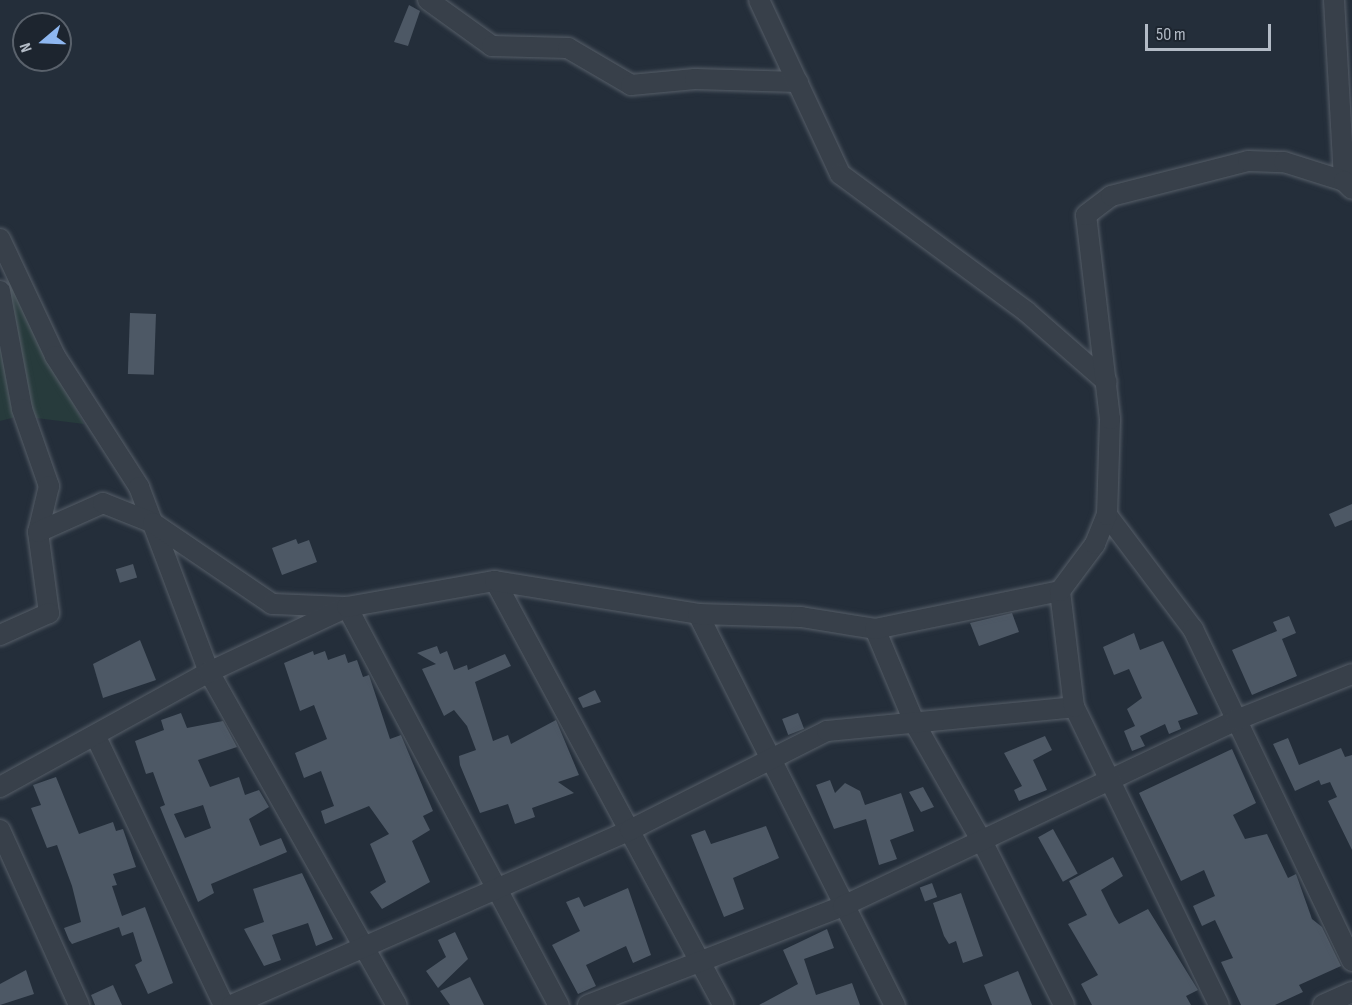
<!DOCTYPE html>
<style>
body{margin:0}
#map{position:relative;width:1352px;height:1005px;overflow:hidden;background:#242e3a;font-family:"Sofia Sans Condensed",sans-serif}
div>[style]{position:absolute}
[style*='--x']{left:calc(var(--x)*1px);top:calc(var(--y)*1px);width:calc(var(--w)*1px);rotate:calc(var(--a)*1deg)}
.green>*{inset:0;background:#273b3c}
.building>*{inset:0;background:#4d5865;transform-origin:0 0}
.roads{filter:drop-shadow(0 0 2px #565e68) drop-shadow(0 0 2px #565e68)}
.minor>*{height:20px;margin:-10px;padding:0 10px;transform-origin:10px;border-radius:10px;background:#38404a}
span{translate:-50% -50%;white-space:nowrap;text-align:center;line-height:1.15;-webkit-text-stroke:4.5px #1d252f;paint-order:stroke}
.north{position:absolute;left:12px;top:12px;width:60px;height:60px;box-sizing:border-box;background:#1d252f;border:2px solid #59616b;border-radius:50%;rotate:251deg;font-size:16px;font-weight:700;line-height:24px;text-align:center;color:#b3bbc6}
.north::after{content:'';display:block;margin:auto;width:21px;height:27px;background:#8eb7f0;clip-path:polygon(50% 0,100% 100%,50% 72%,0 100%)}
.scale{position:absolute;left:1145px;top:24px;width:126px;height:27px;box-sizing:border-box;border:3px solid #b3bbc6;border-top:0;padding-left:8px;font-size:18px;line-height:21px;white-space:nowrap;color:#b3bbc6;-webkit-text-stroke:4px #1d252f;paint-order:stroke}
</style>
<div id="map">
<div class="green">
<i style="clip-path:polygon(8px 277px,84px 424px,28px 417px)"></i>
<i style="clip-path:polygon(0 328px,20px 416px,0 421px)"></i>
</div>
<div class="building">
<i style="clip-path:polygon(409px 5px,420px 11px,408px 46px,394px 42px)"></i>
<i style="left:130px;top:313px;width:26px;height:61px;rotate:2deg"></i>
<i style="clip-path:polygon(1352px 504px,1352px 520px,1335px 527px,1329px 514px)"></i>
<i style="clip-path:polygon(296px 539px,298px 544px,309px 540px,317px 562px,282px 575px,272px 548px)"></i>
<i style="left:133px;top:564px;width:14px;height:18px;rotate:73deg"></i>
<i style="clip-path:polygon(1012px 613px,1019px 632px,979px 646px,970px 623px)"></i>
<i style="clip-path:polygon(1289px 616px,1296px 633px,1282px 639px,1297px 676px,1252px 695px,1232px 650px,1277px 631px,1273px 622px)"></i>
<i style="clip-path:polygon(1134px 633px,1140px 650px,1163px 641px,1198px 714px,1178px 721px,1181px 729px,1169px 734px,1165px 724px,1140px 736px,1145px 746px,1132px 751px,1124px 731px,1135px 726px,1127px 709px,1142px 698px,1129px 669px,1114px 675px,1103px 647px)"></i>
<i style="clip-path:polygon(140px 640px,156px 680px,103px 698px,93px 664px)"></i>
<i style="clip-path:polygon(437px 646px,440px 654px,447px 651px,454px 670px,467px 665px,468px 670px,505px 654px,511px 666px,475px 682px,493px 741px,508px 735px,511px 744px,556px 720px,579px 775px,558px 782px,574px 793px,532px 808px,535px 817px,515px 824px,508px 804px,480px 813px,460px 765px,459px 756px,476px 750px,467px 726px,454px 710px,444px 716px,422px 669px,436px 664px,417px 653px)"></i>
<i style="clip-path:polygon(313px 651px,314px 655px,325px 651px,328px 660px,345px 654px,348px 663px,357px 660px,363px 677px,369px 675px,390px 739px,401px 735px,433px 811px,423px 816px,430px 830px,412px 841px,430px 882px,382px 909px,370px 892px,386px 882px,370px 844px,389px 834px,369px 806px,325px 824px,321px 811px,334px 806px,321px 771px,304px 778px,295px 753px,327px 739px,314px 705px,300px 711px,284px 663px)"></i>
<i style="clip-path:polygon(595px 690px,601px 702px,583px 708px,578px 698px)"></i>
<i style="clip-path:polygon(evenodd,181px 713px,187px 728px,223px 721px,237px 747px,198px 760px,210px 787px,239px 777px,245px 795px,259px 790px,269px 807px,249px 819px,260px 846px,281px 838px,287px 852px,211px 884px,214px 893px,198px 902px,160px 807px,165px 805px,153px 772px,146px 774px,135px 741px,164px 730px,161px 720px,181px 713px,203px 805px,211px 828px,185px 838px,174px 814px,203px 805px)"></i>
<i style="left:798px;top:713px;width:17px;height:17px;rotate:69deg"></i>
<i style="clip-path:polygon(1045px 736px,1052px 750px,1033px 760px,1047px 790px,1019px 801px,1014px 790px,1022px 786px,1004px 753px)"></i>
<i style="clip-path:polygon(1288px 738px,1299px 765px,1341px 748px,1345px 757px,1352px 755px,1352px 850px,1328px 801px,1337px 797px,1330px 782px,1321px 785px,1319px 780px,1295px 791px,1273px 744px)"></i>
<i style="clip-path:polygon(1232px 749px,1256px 803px,1233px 815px,1245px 839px,1267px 834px,1288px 878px,1296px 874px,1312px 919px,1322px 927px,1341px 966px,1299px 985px,1303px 992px,1275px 1005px,1241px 1005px,1221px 962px,1233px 958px,1215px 920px,1202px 926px,1193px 906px,1215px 896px,1204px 870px,1181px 881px,1139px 793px)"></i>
<i style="clip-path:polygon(56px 777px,79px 834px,113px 822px,116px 831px,123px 829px,136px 867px,113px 874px,117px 885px,112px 886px,122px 916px,145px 907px,173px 983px,148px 994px,135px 965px,142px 961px,133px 932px,122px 936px,119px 927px,72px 944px,69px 940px,64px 928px,81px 922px,72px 886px,57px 845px,47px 848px,31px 808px,41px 805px,33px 785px)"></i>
<i style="clip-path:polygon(830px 780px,835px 793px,845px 783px,860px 791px,865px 805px,901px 793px,914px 831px,890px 840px,897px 859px,879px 865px,866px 819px,834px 829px,816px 785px)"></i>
<i style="clip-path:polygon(923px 787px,934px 807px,921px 812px,909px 792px)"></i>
<i style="clip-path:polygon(766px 826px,779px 858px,733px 878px,744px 909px,724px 917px,691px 835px,705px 830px,711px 844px)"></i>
<i style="left:1053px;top:829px;width:51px;height:17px;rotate:61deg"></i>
<i style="clip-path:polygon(1113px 857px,1123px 876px,1101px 890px,1114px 916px,1119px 924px,1148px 909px,1198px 990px,1186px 996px,1191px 1005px,1092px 1005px,1081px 984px,1098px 975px,1068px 924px,1087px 915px,1069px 881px)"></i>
<i style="clip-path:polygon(302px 873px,333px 939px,316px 946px,308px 923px,272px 935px,281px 960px,264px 966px,244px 929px,264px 922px,253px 889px)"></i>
<i style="left:932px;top:883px;width:15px;height:13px;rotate:70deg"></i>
<i style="clip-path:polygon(628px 888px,651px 955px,633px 963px,626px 946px,586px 965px,596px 986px,578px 994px,552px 945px,580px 931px,566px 902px,579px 897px,584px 907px)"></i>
<i style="clip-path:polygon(961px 893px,983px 956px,963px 963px,956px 941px,949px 944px,944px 936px,933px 903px)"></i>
<i style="clip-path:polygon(827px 929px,834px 948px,804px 959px,816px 995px,852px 983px,860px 1005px,759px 1005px,798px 984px,783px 950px)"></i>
<i style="clip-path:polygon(455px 932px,468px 959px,438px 988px,426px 971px,446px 957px,438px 940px)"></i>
<i style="clip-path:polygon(26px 970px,34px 994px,0 1005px,0 984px)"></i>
<i style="clip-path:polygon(1018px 971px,1032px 1005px,992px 1005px,984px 985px)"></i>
<i style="clip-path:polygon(470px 977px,484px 1005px,450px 1005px,440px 991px)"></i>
<i style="clip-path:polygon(113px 985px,122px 1005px,95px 1005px,91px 995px)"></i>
</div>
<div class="roads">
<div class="minor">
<i style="--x:428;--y:0;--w:79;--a:35.7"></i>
<i style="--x:492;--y:46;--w:76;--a:1.5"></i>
<i style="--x:568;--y:48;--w:73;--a:30.4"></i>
<i style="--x:631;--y:85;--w:64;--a:-5.4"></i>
<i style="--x:695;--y:79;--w:103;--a:1.7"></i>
<i style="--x:759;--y:0;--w:192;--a:65"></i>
<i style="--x:840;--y:174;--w:232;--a:36.4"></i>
<i style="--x:1027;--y:312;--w:106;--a:41.2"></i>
<i style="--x:1334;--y:0;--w:181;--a:86.8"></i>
<i style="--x:0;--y:239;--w:129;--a:64.8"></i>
<i style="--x:55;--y:356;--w:156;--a:57.3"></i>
<i style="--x:139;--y:487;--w:198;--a:69.3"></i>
<i style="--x:209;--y:672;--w:382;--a:60.6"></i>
<i style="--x:0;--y:291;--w:120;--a:79.4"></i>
<i style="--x:22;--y:409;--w:82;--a:70.7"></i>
<i style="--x:49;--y:486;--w:47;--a:103.4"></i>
<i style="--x:38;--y:532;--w:82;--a:82.3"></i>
<i style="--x:49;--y:613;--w:54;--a:155.8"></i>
<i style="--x:1107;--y:515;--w:143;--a:53"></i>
<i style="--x:1193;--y:629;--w:368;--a:64.4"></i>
<i style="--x:38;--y:532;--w:71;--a:-24"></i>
<i style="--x:103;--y:503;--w:54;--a:21.8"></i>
<i style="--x:153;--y:523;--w:144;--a:34.2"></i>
<i style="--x:272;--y:604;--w:75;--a:2.3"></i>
<i style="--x:347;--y:607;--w:451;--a:62"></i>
<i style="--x:495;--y:581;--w:481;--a:61.7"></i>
<i style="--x:698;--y:614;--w:438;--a:63.3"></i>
<i style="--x:875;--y:629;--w:103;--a:67.2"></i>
<i style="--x:915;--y:724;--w:137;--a:60.3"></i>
<i style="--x:983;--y:843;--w:181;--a:63.4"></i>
<i style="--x:96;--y:737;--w:297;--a:64.5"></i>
<i style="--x:0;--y:787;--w:239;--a:-28.8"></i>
<i style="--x:209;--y:672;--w:153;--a:-25.2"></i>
<i style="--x:347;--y:607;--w:150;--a:-10"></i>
<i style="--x:495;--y:581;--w:206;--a:9.2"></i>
<i style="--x:698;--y:614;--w:103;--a:1.7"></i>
<i style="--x:801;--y:617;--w:75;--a:9.2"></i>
<i style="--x:875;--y:629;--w:189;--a:-11.6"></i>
<i style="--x:0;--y:830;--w:192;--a:65.7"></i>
<i style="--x:232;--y:1005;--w:435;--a:-23.7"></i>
<i style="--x:630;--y:830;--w:220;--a:-26.7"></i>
<i style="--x:827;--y:731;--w:248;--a:-5.5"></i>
<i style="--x:588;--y:1005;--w:274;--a:-21.2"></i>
<i style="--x:843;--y:906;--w:435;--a:-25.3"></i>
<i style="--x:1236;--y:720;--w:125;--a:-21.6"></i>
<i style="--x:1219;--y:1005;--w:331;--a:-115.9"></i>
<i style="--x:1074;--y:707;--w:117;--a:-96.9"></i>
<i style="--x:1060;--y:591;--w:59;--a:-53.3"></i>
<i style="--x:1095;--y:544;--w:31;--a:-68"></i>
<i style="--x:1107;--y:515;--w:96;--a:-88.2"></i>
<i style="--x:1110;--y:419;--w:205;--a:-96.7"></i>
<i style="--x:1086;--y:215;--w:31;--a:-37"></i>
<i style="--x:1111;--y:196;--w:141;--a:-14.3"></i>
<i style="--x:1248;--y:161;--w:36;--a:2"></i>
<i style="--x:1284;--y:162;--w:63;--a:17.6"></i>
<i style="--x:1344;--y:181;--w:11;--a:45"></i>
<i style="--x:1323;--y:1005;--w:32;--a:-24"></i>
</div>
</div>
<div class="north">N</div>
<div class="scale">50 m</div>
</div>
